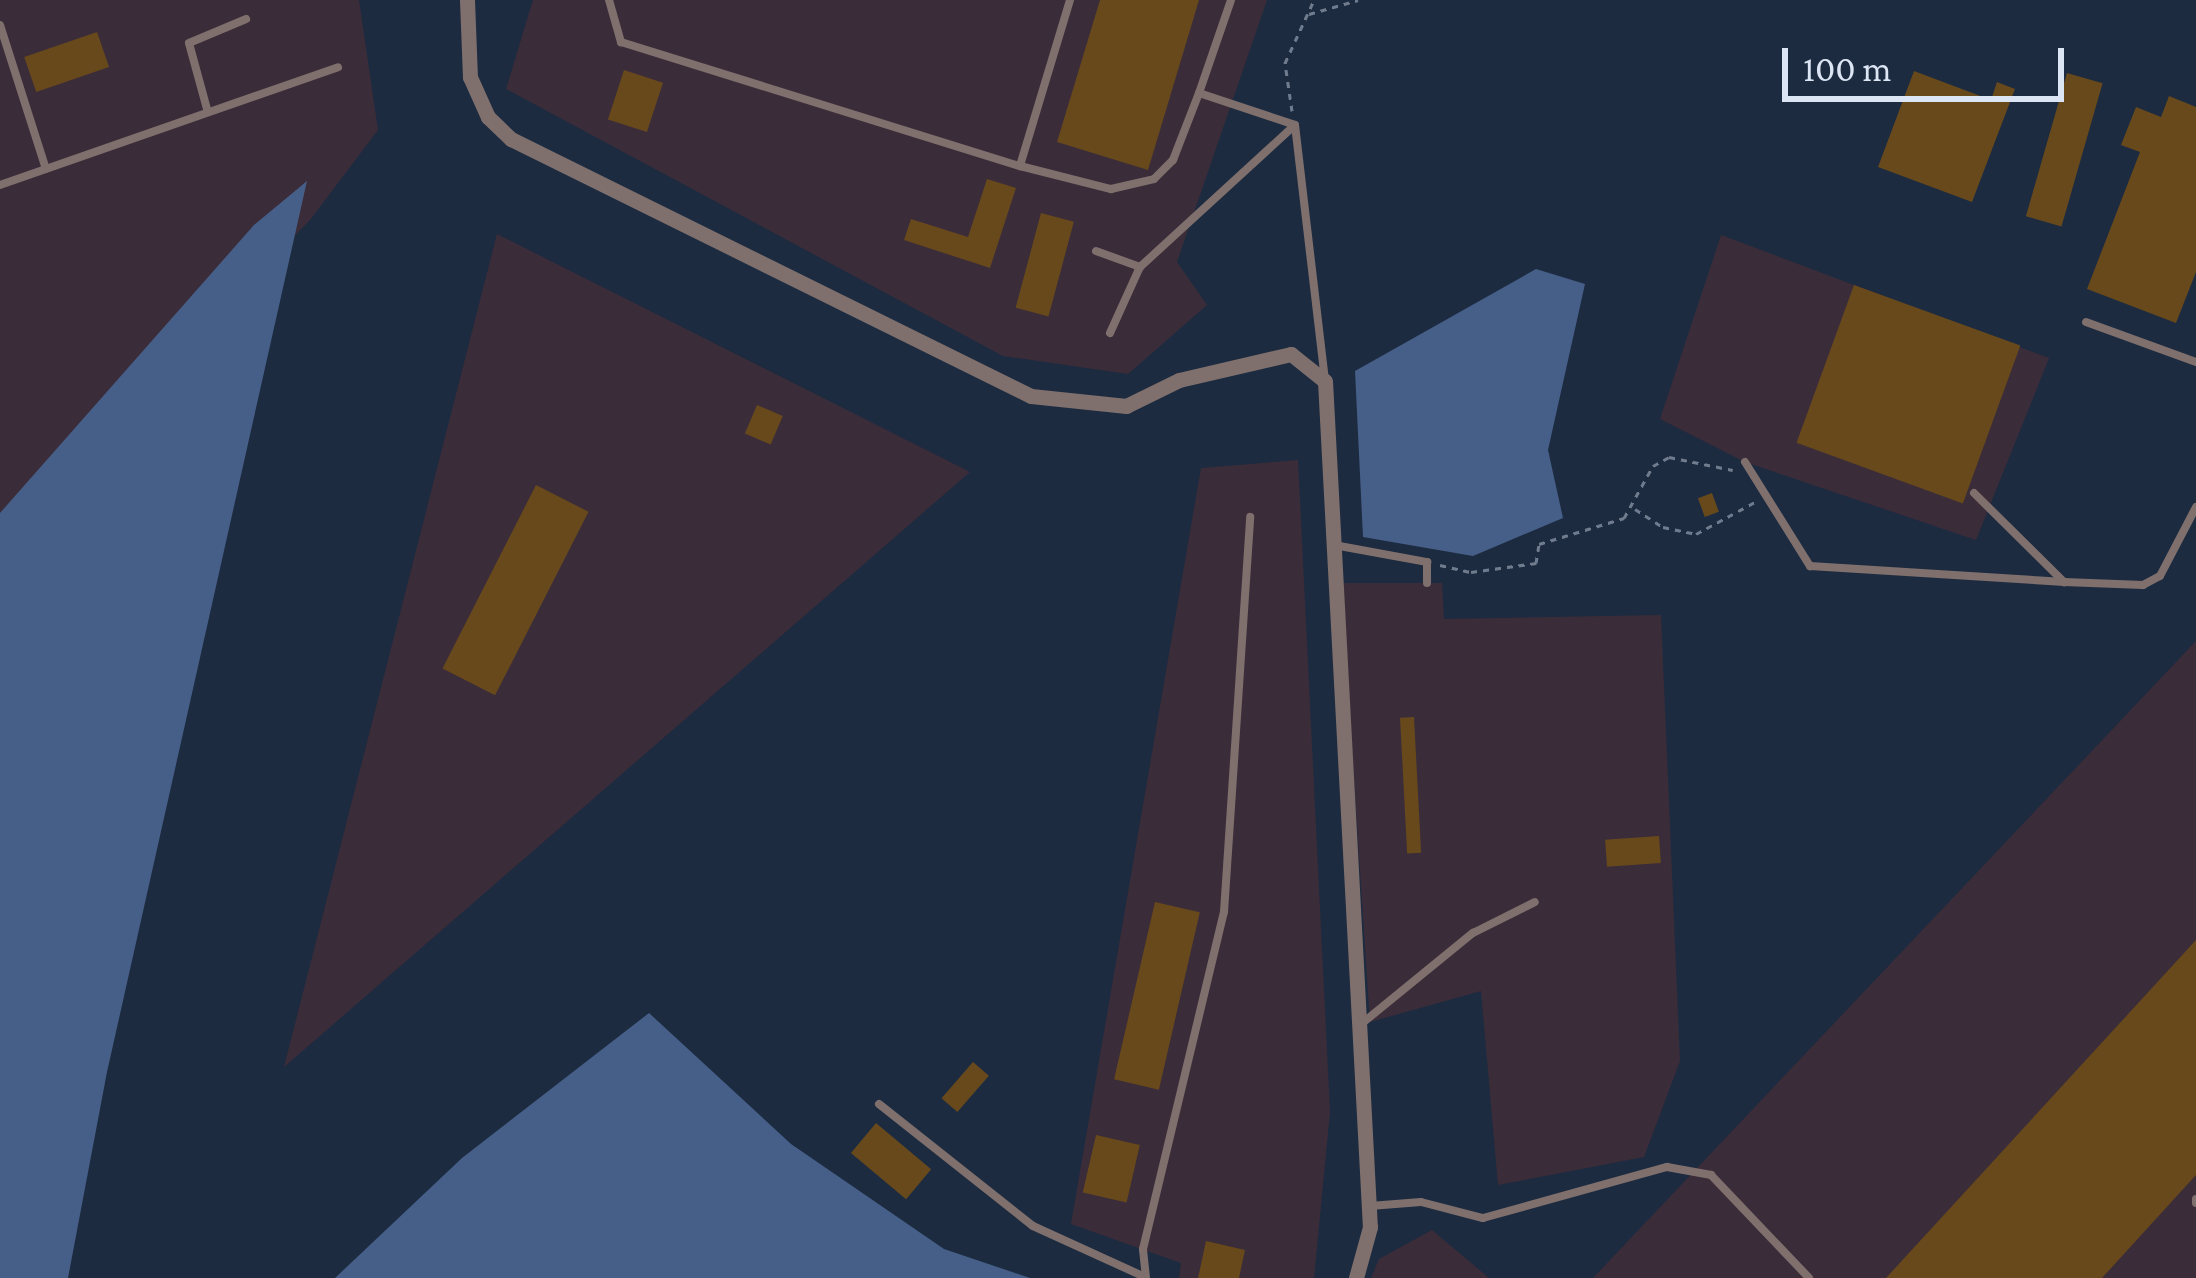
<!DOCTYPE html>
<style>
body{margin:0}
#map{position:relative;width:2196px;height:1278px;overflow:hidden;background:#1d2b40;font-family:"Crimson Pro",serif}
div>[style]{position:absolute}
[style*='--x']{left:calc(var(--x)*1px);top:calc(var(--y)*1px);width:calc(var(--w)*1px);rotate:calc(var(--a)*1deg)}
.industrial>*{inset:0;background:#3b2c39}
.forest>*{inset:0;background:#465f88}
.building>*{inset:0;background:#67491c;transform-origin:0 0}
.path>*{height:3px;margin-top:-1.5px;transform-origin:0;background:repeating-linear-gradient(90deg,#707c8e 0 6px,transparent 0 12px)}
.lane>*{height:8px;margin:-4px;padding:0 4px;transform-origin:4px;border-radius:4px;background:#7f706d}
.street>*{height:15px;margin:-7.5px;padding:0 7.5px;transform-origin:7.5px;border-radius:7.5px;background:#7f706d}
span{translate:-50% -50%;white-space:nowrap;text-align:center;line-height:1.15;-webkit-text-stroke:12px #1d2b40;paint-order:stroke}
.scale{position:absolute;left:1782px;top:48px;width:282px;height:54px;box-sizing:border-box;border:6px solid #dbe5f3;border-top:0;padding-left:15px;font-size:36px;line-height:42px;white-space:nowrap;color:#dbe5f3;-webkit-text-stroke:9px #1d2b40;paint-order:stroke}
</style>
<div id="map">
<div class="industrial">
<i style="clip-path:polygon(0 0,359px 0,378px 130px,310px 220px,54px 476px,0 514px)"></i>
<i style="clip-path:polygon(533px 0,1267px 0,1177px 262px,1207px 305px,1128px 374px,1003px 356px,506px 89px)"></i>
<i style="clip-path:polygon(497px 234px,970px 472px,284px 1067px)"></i>
<i style="clip-path:polygon(1721px 235px,2049px 358px,1976px 540px,1745px 462px,1660px 419px)"></i>
<i style="clip-path:polygon(1298px 460px,1330px 1112px,1314px 1278px,1179px 1278px,1181px 1263px,1071px 1224px,1201px 468px)"></i>
<i style="clip-path:polygon(1341px 583px,1442px 583px,1444px 619px,1661px 615px,1680px 1061px,1644px 1157px,1498px 1185px,1481px 991px,1370px 1022px)"></i>
<i style="clip-path:polygon(2196px 641px,2196px 1278px,1593px 1278px)"></i>
<i style="clip-path:polygon(1432px 1230px,1489px 1278px,1371px 1278px,1379px 1259px)"></i>
</div>
<div class="forest">
<i style="clip-path:polygon(307px 181px,107px 1072px,68px 1278px,0 1278px,0 513px,254px 225px)"></i>
<i style="clip-path:polygon(1536px 269px,1585px 284px,1548px 450px,1563px 518px,1473px 556px,1363px 537px,1355px 371px)"></i>
<i style="clip-path:polygon(649px 1013px,791px 1144px,944px 1249px,1030px 1278px,335px 1278px,462px 1158px)"></i>
</div>
<div class="building">
<i style="clip-path:polygon(1100px 0,1199px 0,1148px 170px,1057px 142px)"></i>
<i style="left:97px;top:32px;width:37px;height:77px;rotate:71deg"></i>
<i style="left:624px;top:70px;width:41px;height:52px;rotate:18deg"></i>
<i style="clip-path:polygon(1914px 71px,1991px 100px,1997px 82px,2015px 89px,1972px 202px,1878px 167px)"></i>
<i style="left:2067px;top:73px;width:37px;height:149px;rotate:16deg"></i>
<i style="clip-path:polygon(2169px 96px,2196px 107px,2196px 272px,2176px 323px,2087px 289px,2140px 152px,2121px 145px,2136px 107px,2161px 117px)"></i>
<i style="clip-path:polygon(987px 179px,1016px 188px,990px 268px,904px 240px,911px 219px,968px 237px)"></i>
<i style="left:1041px;top:213px;width:34px;height:98px;rotate:15deg"></i>
<i style="left:1854px;top:285px;width:177px;height:168px;rotate:20deg"></i>
<i style="left:757px;top:405px;width:28px;height:31px;rotate:23deg"></i>
<i style="left:536px;top:485px;width:59px;height:206px;rotate:27deg"></i>
<i style="left:1712px;top:493px;width:20px;height:15px;rotate:70deg"></i>
<i style="left:1414px;top:717px;width:136px;height:14px;rotate:87deg"></i>
<i style="left:1659px;top:836px;width:27px;height:54px;rotate:86deg"></i>
<i style="left:1155px;top:902px;width:46px;height:182px;rotate:13deg"></i>
<i style="clip-path:polygon(2196px 940px,2196px 1175px,2102px 1278px,1886px 1278px)"></i>
<i style="left:973px;top:1062px;width:21px;height:48px;rotate:41deg"></i>
<i style="left:876px;top:1123px;width:72px;height:39px;rotate:40deg"></i>
<i style="left:1096px;top:1135px;width:45px;height:59px;rotate:13deg"></i>
<i style="clip-path:polygon(1206px 1241px,1245px 1250px,1239px 1278px,1198px 1278px)"></i>
</div>
<div class="path">
<i style="--x:1309;--y:14;--w:51;--a:-15.9"></i>
<i style="--x:1292;--y:111;--w:49;--a:-98.3"></i>
<i style="--x:1285;--y:63;--w:69;--a:-65.3"></i>
<i style="--x:1635;--y:509;--w:33;--a:33"></i>
<i style="--x:1663;--y:527;--w:34;--a:12"></i>
<i style="--x:1696;--y:534;--w:67;--a:-28.5"></i>
<i style="--x:1440;--y:565;--w:32;--a:13"></i>
<i style="--x:1471;--y:572;--w:66;--a:-7.9"></i>
<i style="--x:1536;--y:563;--w:19;--a:-81"></i>
<i style="--x:1539;--y:544;--w:89;--a:-17"></i>
<i style="--x:1624;--y:518;--w:60;--a:-60.9"></i>
<i style="--x:1653;--y:466;--w:18;--a:-29"></i>
<i style="--x:1669;--y:457;--w:65;--a:11.5"></i>
</div>
<div class="lane">
<i style="--x:609;--y:0;--w:44;--a:74.1"></i>
<i style="--x:621;--y:42;--w:418;--a:17.3"></i>
<i style="--x:1070;--y:0;--w:173;--a:106.8"></i>
<i style="--x:1020;--y:166;--w:94;--a:14.2"></i>
<i style="--x:1111;--y:189;--w:44;--a:-13.1"></i>
<i style="--x:1154;--y:179;--w:27;--a:-45"></i>
<i style="--x:1173;--y:160;--w:72;--a:-68.8"></i>
<i style="--x:1199;--y:93;--w:101;--a:18.4"></i>
<i style="--x:1295;--y:125;--w:256;--a:83.3"></i>
<i style="--x:0;--y:25;--w:151;--a:72.3"></i>
<i style="--x:1199;--y:93;--w:98;--a:-71"></i>
<i style="--x:207;--y:109;--w:68;--a:-105.3"></i>
<i style="--x:189;--y:43;--w:62;--a:-22.8"></i>
<i style="--x:0;--y:185;--w:358;--a:-19.2"></i>
<i style="--x:1096;--y:251;--w:47;--a:20"></i>
<i style="--x:2086;--y:322;--w:117;--a:20"></i>
<i style="--x:1110;--y:333;--w:72;--a:-65.6"></i>
<i style="--x:1140;--y:267;--w:209;--a:-42.5"></i>
<i style="--x:1745;--y:462;--w:123;--a:58"></i>
<i style="--x:1810;--y:566;--w:255;--a:3.6"></i>
<i style="--x:1974;--y:493;--w:127;--a:44.7"></i>
<i style="--x:2064;--y:582;--w:79;--a:2.2"></i>
<i style="--x:2143;--y:585;--w:19;--a:-28"></i>
<i style="--x:2160;--y:576;--w:78;--a:-62.4"></i>
<i style="--x:1334;--y:545;--w:95;--a:10.4"></i>
<i style="--x:1427;--y:562;--w:21;--a:90"></i>
<i style="--x:1360;--y:1025;--w:146;--a:-39.2"></i>
<i style="--x:1473;--y:933;--w:69;--a:-26.6"></i>
<i style="--x:879;--y:1104;--w:196;--a:38.4"></i>
<i style="--x:1033;--y:1226;--w:123;--a:24.5"></i>
<i style="--x:2196;--y:1199;--w:4;--a:90"></i>
<i style="--x:1370;--y:1206;--w:51;--a:-4.5"></i>
<i style="--x:1421;--y:1202;--w:64;--a:14.5"></i>
<i style="--x:1483;--y:1218;--w:191;--a:-15.5"></i>
<i style="--x:1667;--y:1167;--w:45;--a:10.3"></i>
<i style="--x:1711;--y:1175;--w:142;--a:46.4"></i>
<i style="--x:1146;--y:1278;--w:29;--a:-96"></i>
<i style="--x:1143;--y:1249;--w:347;--a:-76.5"></i>
<i style="--x:1224;--y:912;--w:396;--a:-86.2"></i>
</div>
<div class="street">
<i style="--x:467;--y:0;--w:77;--a:87.8"></i>
<i style="--x:470;--y:77;--w:44;--a:65.8"></i>
<i style="--x:488;--y:117;--w:32;--a:44"></i>
<i style="--x:511;--y:139;--w:580;--a:26.3"></i>
<i style="--x:1031;--y:396;--w:96;--a:6"></i>
<i style="--x:1126;--y:406;--w:59;--a:-26.1"></i>
<i style="--x:1179;--y:380;--w:115;--a:-13.1"></i>
<i style="--x:1291;--y:354;--w:43;--a:38.5"></i>
<i style="--x:1325;--y:381;--w:847;--a:86.96"></i>
<i style="--x:1370;--y:1227;--w:53;--a:105.4"></i>
</div>
<div class="scale">100 m</div>
</div>
